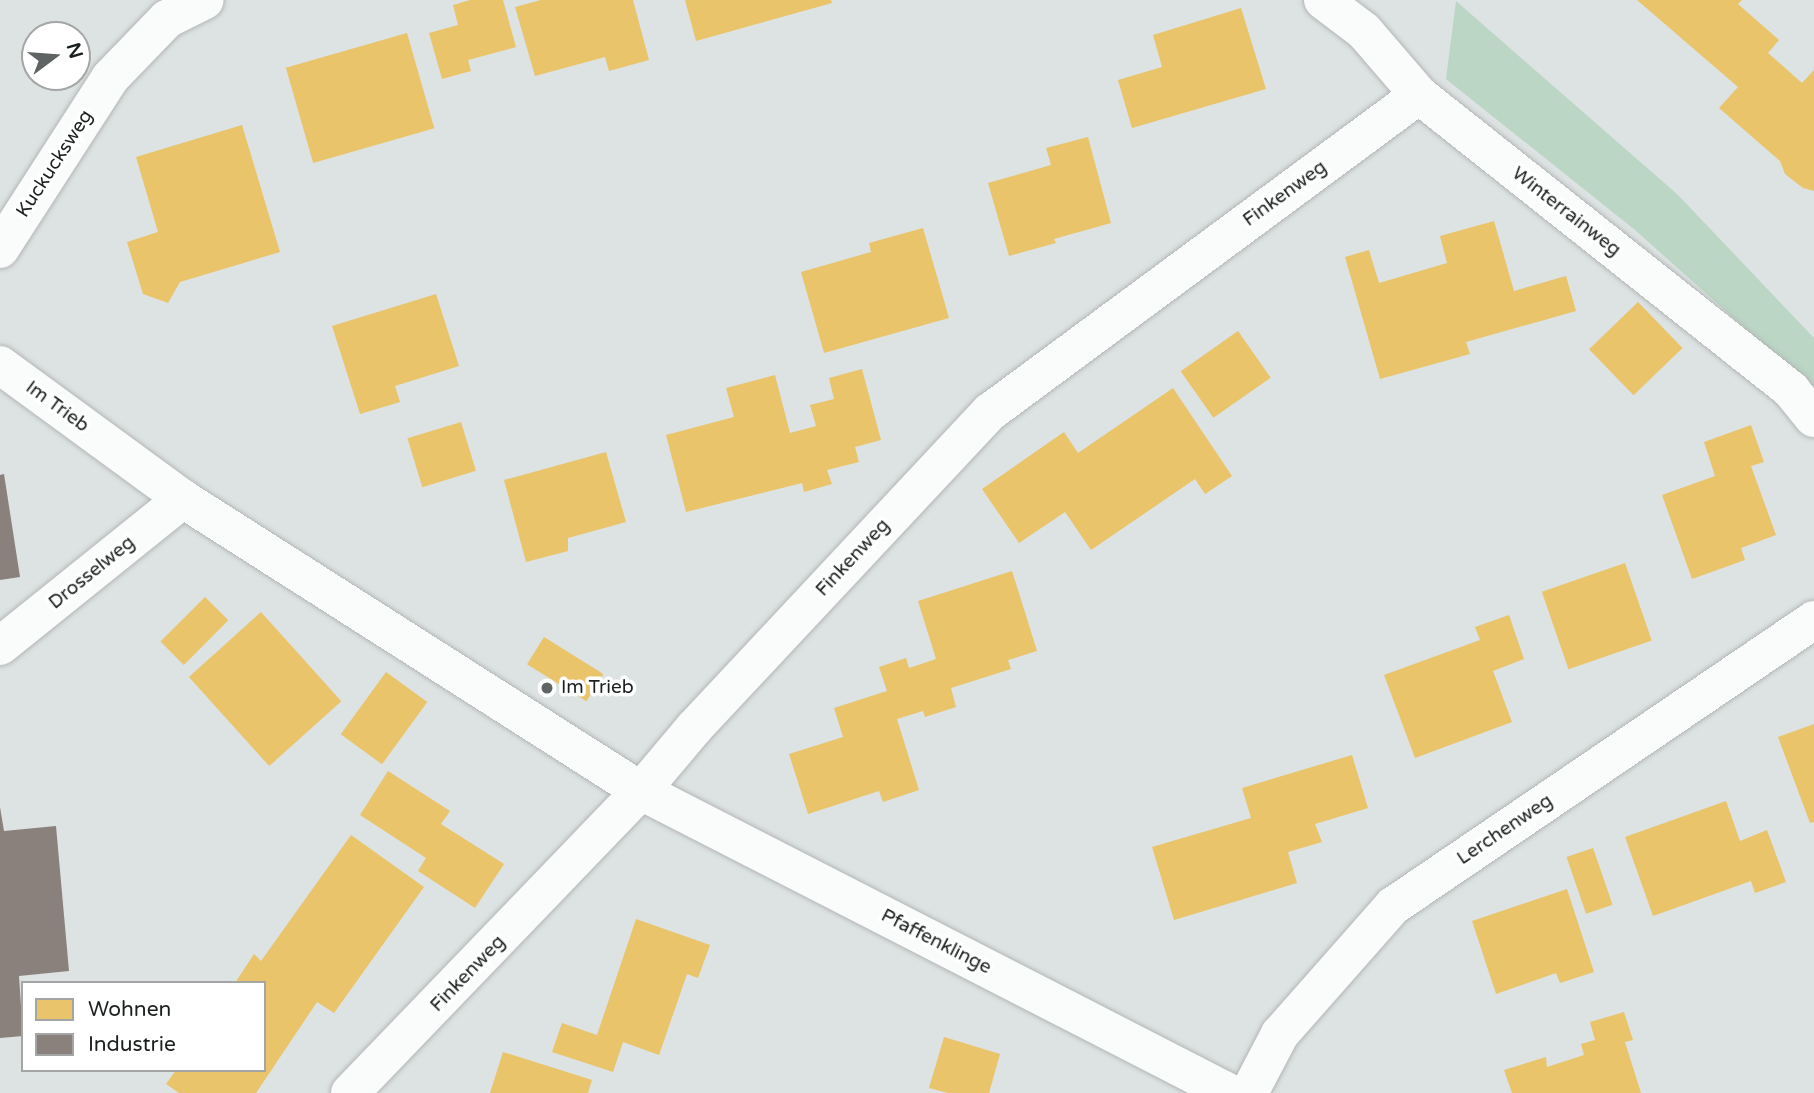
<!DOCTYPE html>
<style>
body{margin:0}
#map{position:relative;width:1814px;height:1093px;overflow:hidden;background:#dde2e2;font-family:"Varela Round",sans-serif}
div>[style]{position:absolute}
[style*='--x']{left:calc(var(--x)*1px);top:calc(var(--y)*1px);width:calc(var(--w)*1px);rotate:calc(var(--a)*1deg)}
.green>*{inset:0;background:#bbd6c5}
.homes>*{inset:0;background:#e9c46a;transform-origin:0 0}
.industry>*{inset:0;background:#8a817c}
.roads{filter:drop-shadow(0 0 2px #b2b6b5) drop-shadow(0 0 2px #b2b6b5)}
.minor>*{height:38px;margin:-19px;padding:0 19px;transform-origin:19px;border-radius:19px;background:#fafbfb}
.dots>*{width:19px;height:19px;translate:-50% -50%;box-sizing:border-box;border:4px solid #fff;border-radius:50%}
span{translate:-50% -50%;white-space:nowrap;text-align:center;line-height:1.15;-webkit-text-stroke:7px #fff;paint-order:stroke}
.street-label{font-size:19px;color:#1b1f1f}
.poi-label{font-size:19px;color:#1b1f1f}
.left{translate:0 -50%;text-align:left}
.legend{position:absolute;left:21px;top:981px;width:245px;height:91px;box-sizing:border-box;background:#fff;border:2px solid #a4a5a5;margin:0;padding:9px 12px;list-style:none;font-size:21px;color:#1b1f1f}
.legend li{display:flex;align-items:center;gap:14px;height:35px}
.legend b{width:35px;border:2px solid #a4a5a5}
.north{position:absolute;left:21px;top:21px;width:70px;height:70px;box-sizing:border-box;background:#fff;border:2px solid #a4a5a5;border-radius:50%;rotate:74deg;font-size:19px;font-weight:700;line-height:28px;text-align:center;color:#1b1f1f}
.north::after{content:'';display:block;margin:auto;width:24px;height:32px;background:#5f6363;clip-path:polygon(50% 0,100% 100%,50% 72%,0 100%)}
</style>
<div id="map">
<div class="green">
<i style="clip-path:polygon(1456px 1px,1677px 194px,1814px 338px,1814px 390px,1635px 230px,1446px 79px)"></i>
</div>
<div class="homes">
<i style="clip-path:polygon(470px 0,503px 0,516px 47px,468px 60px,471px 71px,442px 79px,429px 33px,458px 25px,453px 5px)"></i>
<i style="clip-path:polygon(541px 0,633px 0,649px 60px,609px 71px,605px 57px,535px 76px,515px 7px)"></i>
<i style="clip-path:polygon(685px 0,831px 0,832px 3px,696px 41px)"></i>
<i style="clip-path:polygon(1637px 0,1742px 0,1738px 4px,1779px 40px,1768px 53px,1802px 83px,1814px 70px,1814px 191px,1803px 188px,1785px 174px,1780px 161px,1719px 108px,1738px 87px)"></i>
<i style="clip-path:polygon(1241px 8px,1266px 89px,1132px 128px,1118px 80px,1162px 67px,1153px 35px)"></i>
<i style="left:407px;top:33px;width:99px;height:126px;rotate:74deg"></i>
<i style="clip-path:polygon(242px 125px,280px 252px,180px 282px,168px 303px,143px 294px,127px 242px,158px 232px,136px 157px)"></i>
<i style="clip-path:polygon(1088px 137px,1111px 223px,1054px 239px,1056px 243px,1009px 256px,988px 183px,1051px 165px,1046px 148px)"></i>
<i style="clip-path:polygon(1494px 221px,1514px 291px,1566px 276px,1576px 311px,1466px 342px,1470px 354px,1380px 379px,1345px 257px,1369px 250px,1379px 283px,1447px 263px,1440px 236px)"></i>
<i style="clip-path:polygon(923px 228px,949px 318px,824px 353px,801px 272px,871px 252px,869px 243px)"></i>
<i style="clip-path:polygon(436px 294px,459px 366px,395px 386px,400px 402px,360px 414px,332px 326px)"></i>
<i style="left:1638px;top:302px;width:64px;height:68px;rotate:46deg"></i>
<i style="left:1238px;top:331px;width:57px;height:70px;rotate:55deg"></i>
<i style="clip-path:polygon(862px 369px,881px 440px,855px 447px,859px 462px,827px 470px,832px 484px,804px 492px,802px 483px,686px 512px,666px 435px,734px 417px,726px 388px,775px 375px,790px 433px,816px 426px,810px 405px,834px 399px,829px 378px)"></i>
<i style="clip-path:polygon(1173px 388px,1232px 476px,1205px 494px,1195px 479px,1091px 550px,1065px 512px,1019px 543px,982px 489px,1064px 432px,1078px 453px)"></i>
<i style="left:461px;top:422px;width:51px;height:56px;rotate:73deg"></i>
<i style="clip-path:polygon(1751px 425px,1764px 462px,1751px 466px,1776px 535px,1741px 548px,1745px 560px,1692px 579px,1662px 495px,1715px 476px,1704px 442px)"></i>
<i style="clip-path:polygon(606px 452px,626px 522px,568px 538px,568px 551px,526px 562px,504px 480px)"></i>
<i style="left:1625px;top:563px;width:82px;height:88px;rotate:71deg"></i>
<i style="clip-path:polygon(1012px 571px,1037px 651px,1008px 660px,1011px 669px,951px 688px,956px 707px,925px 717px,923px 711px,897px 719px,919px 790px,883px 802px,879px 791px,808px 814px,789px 754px,843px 737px,834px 708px,887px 691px,879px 667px,906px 658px,909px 668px,936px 659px,918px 601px)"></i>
<i style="left:205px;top:597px;width:33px;height:63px;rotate:45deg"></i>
<i style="left:261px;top:612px;width:120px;height:97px;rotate:48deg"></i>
<i style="clip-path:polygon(1509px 615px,1524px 659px,1493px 671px,1512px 722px,1415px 758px,1384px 675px,1480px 640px,1475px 627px)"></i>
<i style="left:544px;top:637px;width:70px;height:32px;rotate:32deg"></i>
<i style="left:386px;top:672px;width:51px;height:77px;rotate:36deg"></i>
<i style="clip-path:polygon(1814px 724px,1814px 822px,1810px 823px,1778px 737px)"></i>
<i style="clip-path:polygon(1352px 755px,1368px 808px,1315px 824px,1322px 842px,1288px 852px,1297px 883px,1174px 920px,1152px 847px,1251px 818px,1242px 788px)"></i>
<i style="clip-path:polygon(388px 771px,450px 811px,441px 824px,504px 864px,475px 908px,418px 871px,426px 858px,360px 815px)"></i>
<i style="clip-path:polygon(1726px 801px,1740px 841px,1767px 830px,1786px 882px,1755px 893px,1751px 881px,1653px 916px,1625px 837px)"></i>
<i style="clip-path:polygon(351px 835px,424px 887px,334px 1013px,317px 1002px,256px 1093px,179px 1093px,166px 1084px,176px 1070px,264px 1070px,264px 983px,235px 983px,254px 954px,261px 961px)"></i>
<i style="left:1593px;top:848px;width:60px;height:28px;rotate:71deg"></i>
<i style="clip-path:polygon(1567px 889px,1594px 972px,1560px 983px,1556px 973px,1496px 994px,1472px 921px)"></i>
<i style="clip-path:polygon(636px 919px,710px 945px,698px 978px,687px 974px,659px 1055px,623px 1042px,613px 1072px,552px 1052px,562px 1023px,597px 1035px)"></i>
<i style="clip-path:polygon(1624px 1012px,1633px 1040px,1625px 1042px,1641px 1093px,1512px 1093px,1504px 1070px,1546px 1057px,1547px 1067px,1584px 1055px,1581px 1044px,1595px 1040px,1590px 1022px)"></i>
<i style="clip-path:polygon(944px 1037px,1000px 1054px,989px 1093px,948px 1093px,929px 1088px)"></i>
<i style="clip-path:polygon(503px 1052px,592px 1080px,588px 1093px,490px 1093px)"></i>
</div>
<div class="industry">
<i style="clip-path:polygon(4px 474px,20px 577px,0 580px,0 475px)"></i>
<i style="clip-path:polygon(0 807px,4px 831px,56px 826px,69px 971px,19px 976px,23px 1036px,0 1038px)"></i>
</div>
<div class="roads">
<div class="minor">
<i style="--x:1323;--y:0;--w:51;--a:37.1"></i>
<i style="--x:1364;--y:31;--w:84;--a:49.3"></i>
<i style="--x:1419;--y:95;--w:475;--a:38.4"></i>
<i style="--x:1791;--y:390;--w:36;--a:51"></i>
<i style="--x:0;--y:249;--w:203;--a:-57.2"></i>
<i style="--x:110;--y:78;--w:82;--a:-46"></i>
<i style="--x:167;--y:19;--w:42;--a:-26.6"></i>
<i style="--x:0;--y:365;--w:227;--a:36.2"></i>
<i style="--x:183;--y:499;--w:543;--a:32.52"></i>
<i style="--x:641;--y:791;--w:662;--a:27.15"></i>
<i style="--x:0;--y:646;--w:235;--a:-38.8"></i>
<i style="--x:350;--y:1093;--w:419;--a:-46.1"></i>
<i style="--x:641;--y:791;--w:82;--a:-49.9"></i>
<i style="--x:694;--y:728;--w:433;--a:-46.9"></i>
<i style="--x:990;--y:412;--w:533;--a:-36.46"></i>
<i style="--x:1249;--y:1093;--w:67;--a:-62.3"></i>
<i style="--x:1280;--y:1034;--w:171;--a:-48.6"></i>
<i style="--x:1393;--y:906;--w:509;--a:-34.19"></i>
</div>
</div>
<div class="dots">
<i style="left:547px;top:688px;background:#5f6363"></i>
</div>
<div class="street-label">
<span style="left:55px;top:164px;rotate:-57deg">Kuckucksweg</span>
<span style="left:1285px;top:194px;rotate:-36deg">Finkenweg</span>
<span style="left:1566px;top:212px;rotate:38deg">Winterrainweg</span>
<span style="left:57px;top:407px;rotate:36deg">Im Trieb</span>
<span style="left:853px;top:558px;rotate:-47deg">Finkenweg</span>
<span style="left:92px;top:573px;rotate:-39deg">Drosselweg</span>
<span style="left:1505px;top:830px;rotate:-34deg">Lerchenweg</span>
<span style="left:936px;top:942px;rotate:27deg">Pfaffenklinge</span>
<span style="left:468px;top:974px;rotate:-46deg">Finkenweg</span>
</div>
<div class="poi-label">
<span class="left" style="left:561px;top:688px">Im Trieb</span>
</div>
<ul class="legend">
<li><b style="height:19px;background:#e9c46a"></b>Wohnen</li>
<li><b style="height:19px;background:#8a817c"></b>Industrie</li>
</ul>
<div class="north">N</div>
</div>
